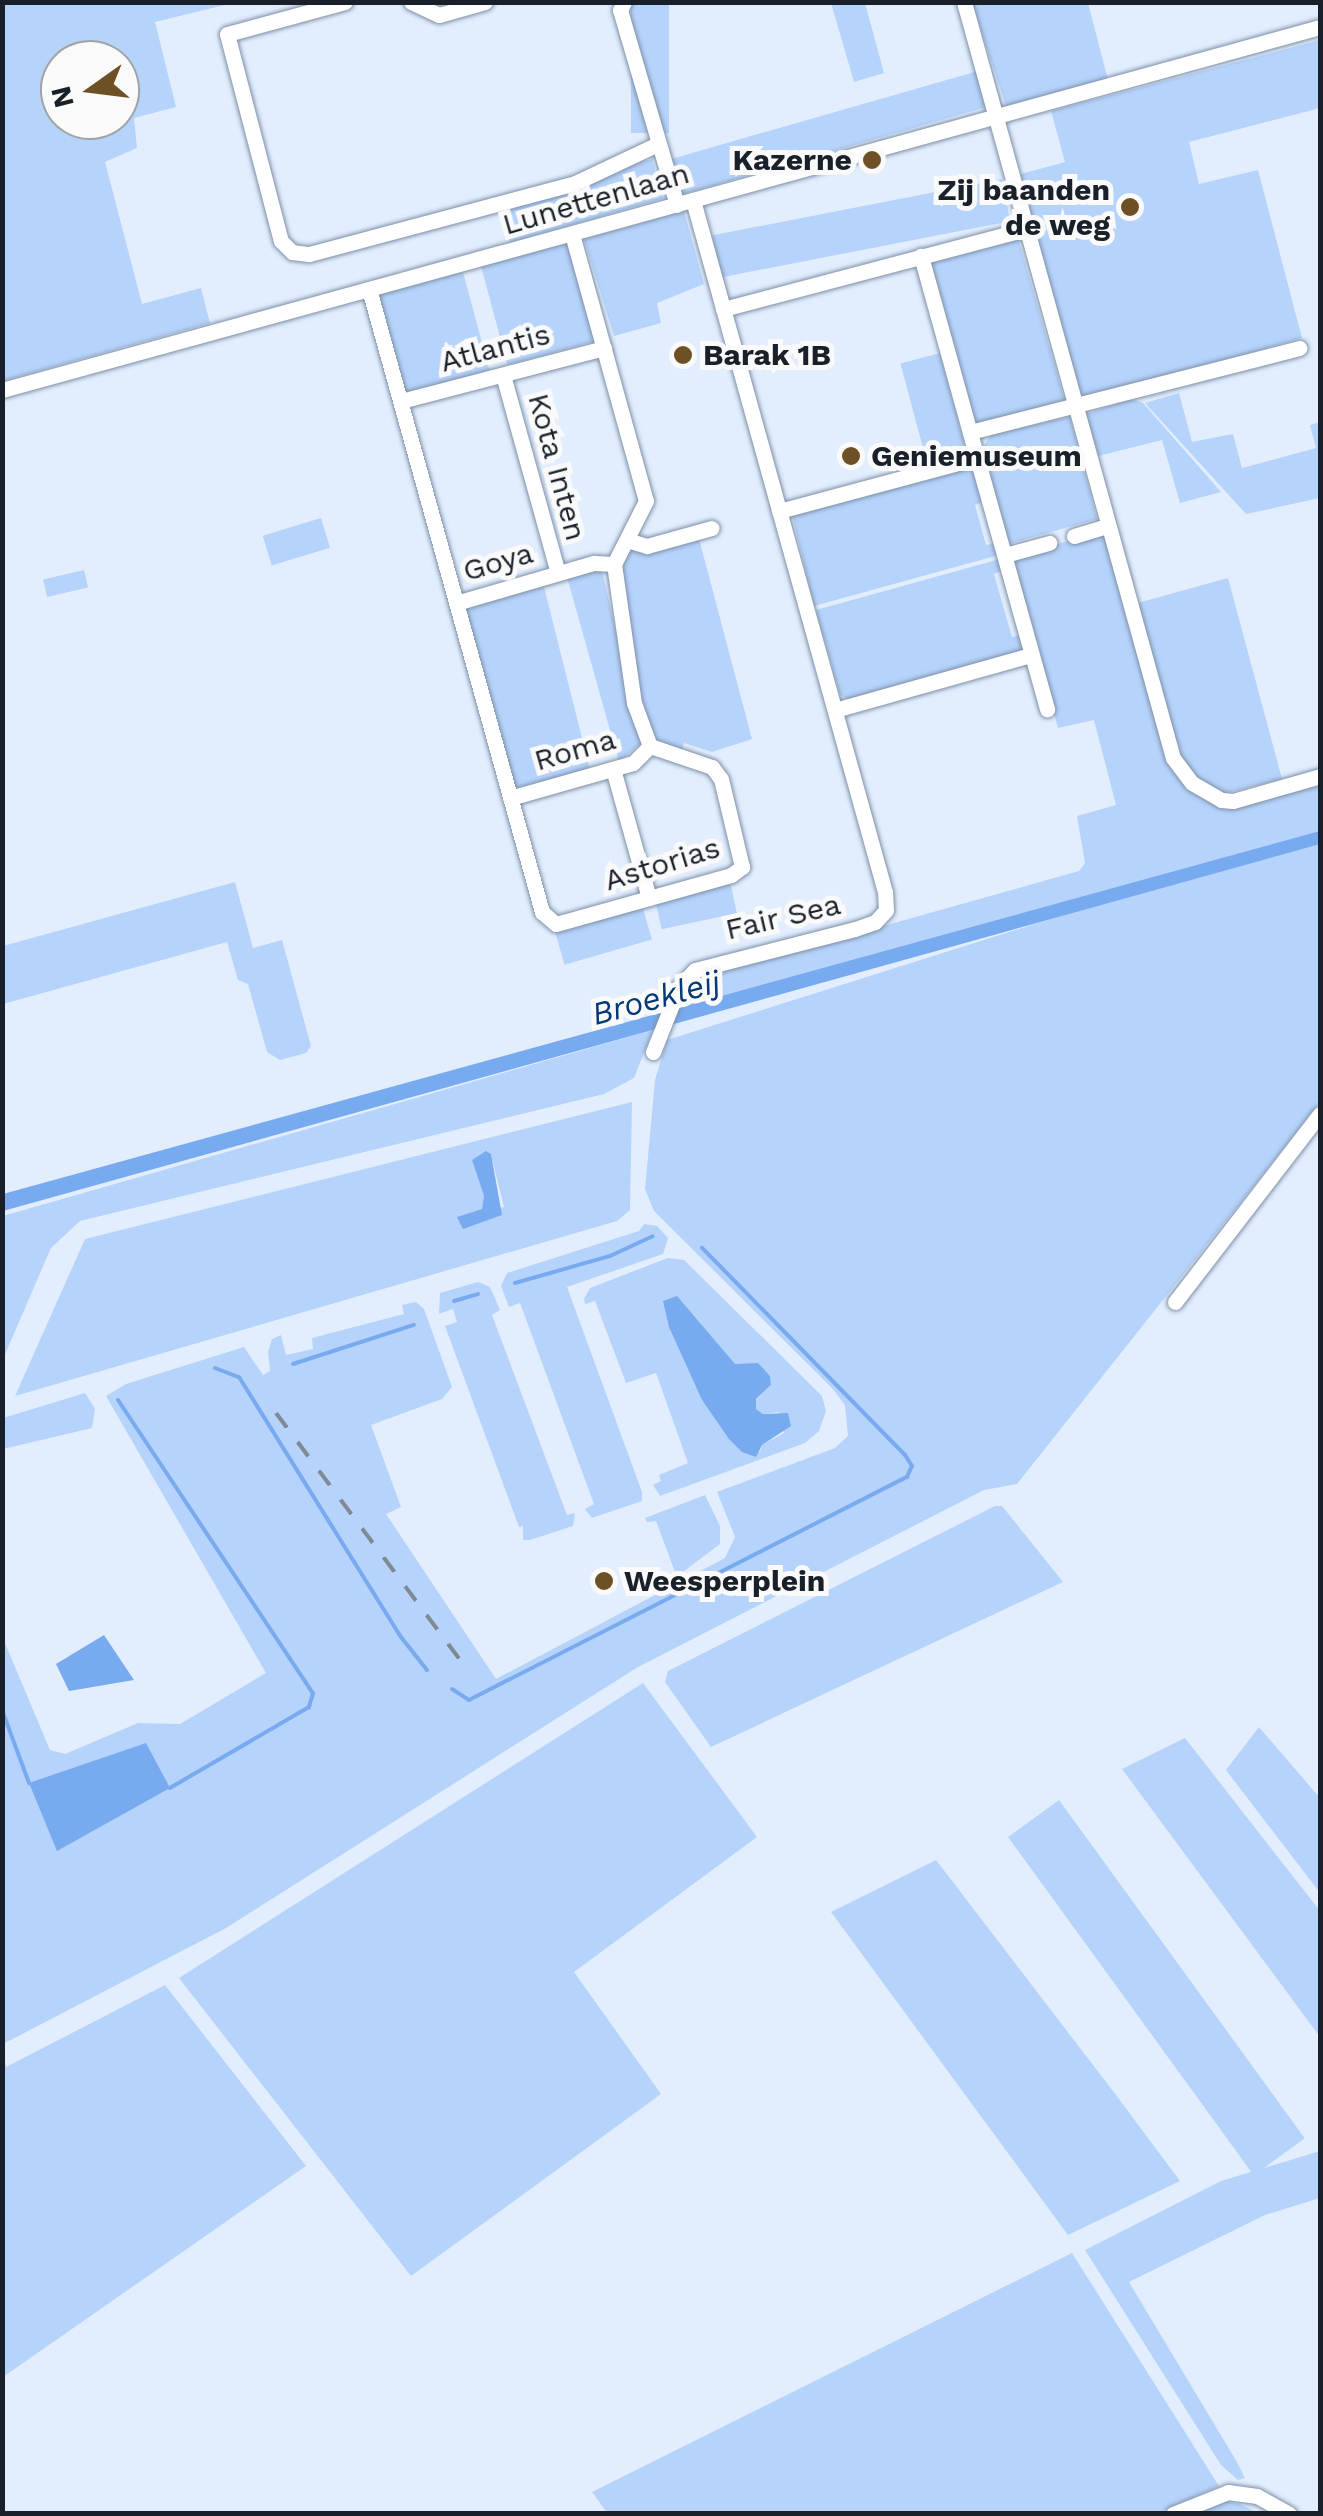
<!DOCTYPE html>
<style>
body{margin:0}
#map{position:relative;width:1323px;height:2516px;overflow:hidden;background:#e2eefe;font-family:"Work Sans",sans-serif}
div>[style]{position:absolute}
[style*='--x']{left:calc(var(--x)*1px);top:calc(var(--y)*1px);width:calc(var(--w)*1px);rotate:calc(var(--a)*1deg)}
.green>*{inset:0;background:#b6d3fb;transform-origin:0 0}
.water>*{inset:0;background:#78aaf0}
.stream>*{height:4px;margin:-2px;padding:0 2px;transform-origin:2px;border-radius:2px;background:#78aaf0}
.roads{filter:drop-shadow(0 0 2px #7d8fa7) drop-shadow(0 0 2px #7d8fa7)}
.street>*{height:15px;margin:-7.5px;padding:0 7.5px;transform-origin:7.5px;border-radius:7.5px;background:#fff}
.rail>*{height:4px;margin-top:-2px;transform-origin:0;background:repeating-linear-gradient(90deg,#808996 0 18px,transparent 0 36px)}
.dots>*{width:28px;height:28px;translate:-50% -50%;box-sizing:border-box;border:5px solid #fafafa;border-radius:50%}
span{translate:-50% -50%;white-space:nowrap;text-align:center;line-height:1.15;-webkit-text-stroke:10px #fafafa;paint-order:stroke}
.poi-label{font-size:30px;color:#192029;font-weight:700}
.right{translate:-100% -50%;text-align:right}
.left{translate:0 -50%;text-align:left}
.street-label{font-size:30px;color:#192029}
.water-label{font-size:32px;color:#043875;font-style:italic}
.frame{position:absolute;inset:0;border:5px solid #192029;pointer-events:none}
.north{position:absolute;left:40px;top:40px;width:100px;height:100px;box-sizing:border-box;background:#fafafa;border:2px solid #a0a3a6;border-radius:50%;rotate:256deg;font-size:28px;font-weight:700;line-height:40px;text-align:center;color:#192029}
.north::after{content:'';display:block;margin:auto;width:35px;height:45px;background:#6d5024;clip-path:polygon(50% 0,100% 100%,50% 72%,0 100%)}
</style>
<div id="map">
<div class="green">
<i style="clip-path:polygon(evenodd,2px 3px,233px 3px,155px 22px,176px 107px,134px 118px,137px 148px,105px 162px,142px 304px,201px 288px,210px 323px,3px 381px,2px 3px,60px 60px,120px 60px,120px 120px,60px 120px,60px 60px)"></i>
<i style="left:631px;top:3px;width:38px;height:130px"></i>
<i style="clip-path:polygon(831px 3px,865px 3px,884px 73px,854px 82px)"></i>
<i style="clip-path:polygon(972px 3px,1088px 3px,1108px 80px,1006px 106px)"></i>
<i style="clip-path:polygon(1320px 40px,1320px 108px,1189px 142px,1199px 184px,1258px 170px,1302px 338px,1080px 402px,1017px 175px,1065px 162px,1051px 111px)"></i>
<i style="left:978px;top:71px;width:37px;height:319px;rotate:74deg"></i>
<i style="left:652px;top:159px;width:41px;height:159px;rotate:74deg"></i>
<i style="left:1002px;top:179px;width:43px;height:295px;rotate:79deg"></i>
<i style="clip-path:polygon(684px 211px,704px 284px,657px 303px,661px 323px,614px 336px,584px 239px)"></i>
<i style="left:1018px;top:238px;width:169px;height:95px;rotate:74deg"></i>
<i style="left:568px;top:243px;width:102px;height:90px;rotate:75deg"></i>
<i style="left:463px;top:272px;width:102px;height:87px;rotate:75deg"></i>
<i style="left:940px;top:353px;width:105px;height:41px;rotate:75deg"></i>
<i style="clip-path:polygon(1179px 393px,1192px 442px,1233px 434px,1242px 468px,1316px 448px,1310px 425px,1320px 422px,1320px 498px,1246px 514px,1145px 403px)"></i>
<i style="clip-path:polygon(1130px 399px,1143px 403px,1221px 492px,1180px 503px,1162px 440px,1098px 456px,1086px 414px)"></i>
<i style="clip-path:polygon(1070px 417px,1097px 519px,1008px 544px,981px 451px,991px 434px)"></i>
<i style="clip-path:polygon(963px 465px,975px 472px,984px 501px,975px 505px,986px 545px,996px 543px,999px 555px,814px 606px,792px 514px)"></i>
<i style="left:321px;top:518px;width:31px;height:61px;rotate:73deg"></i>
<i style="clip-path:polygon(1104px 531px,1158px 725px,1208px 800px,1232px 809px,1320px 785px,1320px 1102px,1017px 1484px,984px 1490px,638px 1667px,226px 1928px,3px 2044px,2px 1636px,50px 1750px,65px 1754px,138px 1723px,180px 1724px,266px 1673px,106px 1396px,126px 1384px,244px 1347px,263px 1375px,270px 1371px,268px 1352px,272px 1339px,281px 1335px,286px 1355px,313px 1349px,312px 1338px,404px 1314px,402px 1305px,416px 1302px,424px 1309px,452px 1387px,442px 1399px,371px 1425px,401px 1507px,386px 1514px,496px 1679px,725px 1558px,735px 1537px,717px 1492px,835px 1448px,848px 1436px,845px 1405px,832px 1388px,654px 1211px,645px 1189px,655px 1080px,667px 1040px,1225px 864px,672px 1016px,686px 986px,698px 978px,1079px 871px,1085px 863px,1077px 816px,1116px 805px,1094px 720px,1058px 728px,1013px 566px,1018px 555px)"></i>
<i style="clip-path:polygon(698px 535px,752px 739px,712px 752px,684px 743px,681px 753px,657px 743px,647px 732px,619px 587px,627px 549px)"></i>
<i style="clip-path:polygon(1000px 559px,1003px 570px,994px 574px,1012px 637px,1022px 635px,1022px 651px,850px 700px,840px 695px,816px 610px)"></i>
<i style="clip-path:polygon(601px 567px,642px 742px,619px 762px,567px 577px)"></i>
<i style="left:84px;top:570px;width:18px;height:42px;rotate:77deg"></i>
<i style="clip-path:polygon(1228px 578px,1282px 779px,1222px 794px,1204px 786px,1176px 754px,1134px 604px)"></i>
<i style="clip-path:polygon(543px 583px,590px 770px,515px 788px,464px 611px,466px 606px)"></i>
<i style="left:730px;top:881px;width:33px;height:77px;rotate:78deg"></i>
<i style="clip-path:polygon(235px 882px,253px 948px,282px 940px,311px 1046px,306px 1053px,280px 1060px,267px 1052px,248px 984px,238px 980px,227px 942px,3px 1004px,3px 946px)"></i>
<i style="left:642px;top:905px;width:36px;height:91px;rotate:74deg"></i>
<i style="clip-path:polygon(653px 1030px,634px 1078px,604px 1094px,80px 1221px,51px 1248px,3px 1359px,3px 1216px)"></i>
<i style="clip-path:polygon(evenodd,632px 1102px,630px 1210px,617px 1221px,15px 1396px,85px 1239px,632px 1102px,486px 1152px,491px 1155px,504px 1207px,458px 1217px,482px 1209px,484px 1196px,472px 1160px,486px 1152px)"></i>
<i style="clip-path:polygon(644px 1224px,657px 1226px,668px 1238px,663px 1254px,567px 1287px,642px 1492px,642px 1501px,592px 1518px,585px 1509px,594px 1504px,520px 1303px,509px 1307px,501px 1286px,507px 1273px,639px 1231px)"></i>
<i style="clip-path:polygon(evenodd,668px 1258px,684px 1260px,822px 1396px,826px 1411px,819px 1431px,805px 1443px,660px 1496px,653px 1485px,661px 1481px,659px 1475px,688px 1463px,656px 1373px,626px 1383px,595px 1301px,585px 1304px,584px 1299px,590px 1288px,668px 1258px,758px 1364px,770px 1376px,771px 1385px,756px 1400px,756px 1409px,763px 1414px,779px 1412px,784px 1433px,762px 1445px,760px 1452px,702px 1400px,695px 1379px,735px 1365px,758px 1364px)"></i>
<i style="clip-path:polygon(478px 1282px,490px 1287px,500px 1310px,492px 1315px,567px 1515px,575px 1513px,573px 1526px,530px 1540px,523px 1540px,523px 1526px,519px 1527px,445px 1326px,457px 1322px,453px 1309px,439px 1314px,440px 1293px)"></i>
<i style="clip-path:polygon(85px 1393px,95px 1409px,92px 1428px,3px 1449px,3px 1418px)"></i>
<i style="clip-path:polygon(705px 1495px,720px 1526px,720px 1544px,675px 1578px,643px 1591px,641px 1585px,675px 1572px,656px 1521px,647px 1522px,645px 1518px)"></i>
<i style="clip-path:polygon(995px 1506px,1002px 1506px,1063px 1582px,711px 1747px,665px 1682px,668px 1671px)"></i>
<i style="clip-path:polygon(643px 1683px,757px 1837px,574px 1972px,661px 2094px,411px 2276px,179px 1978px)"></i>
<i style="clip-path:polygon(1259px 1727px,1320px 1798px,1320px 1893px,1226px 1770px)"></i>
<i style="clip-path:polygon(1185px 1738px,1320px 1911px,1320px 2037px,1122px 1769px)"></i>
<i style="left:1059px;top:1800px;width:418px;height:63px;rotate:54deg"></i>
<i style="clip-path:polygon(936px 1860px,1116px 2095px,1180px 2181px,1068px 2235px,831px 1912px)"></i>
<i style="clip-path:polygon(165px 1985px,306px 2166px,3px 2377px,3px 2054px,6px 2067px)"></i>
<i style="clip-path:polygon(1320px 2151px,1320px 2198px,1265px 2215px,1129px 2282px,1237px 2462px,1245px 2478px,1238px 2480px,1221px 2465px,1085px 2250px,1221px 2181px)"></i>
<i style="clip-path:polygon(1072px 2253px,1219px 2486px,1157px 2514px,608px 2514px,592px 2492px)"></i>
<i style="clip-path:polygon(1226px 2501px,1240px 2504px,1258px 2513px,1193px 2514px)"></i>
</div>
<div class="water">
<i style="clip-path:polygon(1320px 831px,1320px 844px,3px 1211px,3px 1194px)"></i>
<i style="clip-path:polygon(486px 1151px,491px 1154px,502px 1215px,463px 1229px,457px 1217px,482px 1209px,484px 1196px,472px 1160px)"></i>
<i style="clip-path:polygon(677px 1296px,735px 1364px,758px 1363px,770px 1376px,771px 1385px,756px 1399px,756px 1409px,763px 1414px,788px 1413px,791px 1426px,762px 1445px,756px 1457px,742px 1452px,729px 1439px,702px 1400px,669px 1327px,663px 1301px)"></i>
<i style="clip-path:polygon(104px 1635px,134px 1680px,69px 1691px,56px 1664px)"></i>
<i style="clip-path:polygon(146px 1743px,170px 1788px,57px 1851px,29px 1783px)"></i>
</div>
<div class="stream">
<i style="--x:515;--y:1283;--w:99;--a:-15.9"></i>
<i style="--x:610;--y:1256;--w:47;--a:-24.9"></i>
<i style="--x:454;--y:1301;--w:25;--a:-16"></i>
<i style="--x:293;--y:1364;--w:127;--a:-17.9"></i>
<i style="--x:215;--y:1368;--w:26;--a:21"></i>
<i style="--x:239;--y:1377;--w:306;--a:58.1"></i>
<i style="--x:401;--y:1637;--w:42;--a:51.8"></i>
<i style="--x:118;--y:1400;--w:352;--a:56.4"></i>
<i style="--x:313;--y:1693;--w:15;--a:106"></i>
<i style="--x:309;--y:1707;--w:161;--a:149.8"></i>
<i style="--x:452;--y:1689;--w:20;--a:33"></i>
<i style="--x:469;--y:1700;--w:492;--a:-27"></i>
<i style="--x:907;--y:1477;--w:12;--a:-66"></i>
<i style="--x:912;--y:1466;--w:13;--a:-122"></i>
<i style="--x:905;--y:1455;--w:290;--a:-134.4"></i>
<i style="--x:2;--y:1710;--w:78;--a:69.7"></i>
</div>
<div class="roads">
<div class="street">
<i style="--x:345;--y:2;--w:122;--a:164.8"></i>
<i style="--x:227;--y:34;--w:214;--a:75.4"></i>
<i style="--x:281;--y:241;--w:16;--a:45"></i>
<i style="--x:292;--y:252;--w:17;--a:7"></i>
<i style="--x:309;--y:254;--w:275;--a:-14.9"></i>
<i style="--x:575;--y:183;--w:92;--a:-25.2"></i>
<i style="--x:411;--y:2;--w:31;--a:25"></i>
<i style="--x:439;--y:15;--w:48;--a:-15.8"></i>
<i style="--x:624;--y:2;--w:9;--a:117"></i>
<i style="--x:620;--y:10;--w:203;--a:73.7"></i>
<i style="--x:964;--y:2;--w:784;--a:74.55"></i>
<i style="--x:1173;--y:758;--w:31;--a:53"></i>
<i style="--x:1192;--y:783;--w:34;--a:30"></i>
<i style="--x:1221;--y:800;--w:12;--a:5"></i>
<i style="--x:1233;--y:801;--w:91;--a:-16"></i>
<i style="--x:369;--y:289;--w:647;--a:74.48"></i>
<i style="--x:542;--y:912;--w:18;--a:41"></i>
<i style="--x:556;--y:924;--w:182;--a:-15.6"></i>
<i style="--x:731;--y:875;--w:14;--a:-36"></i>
<i style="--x:742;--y:867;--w:90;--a:-103.4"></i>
<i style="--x:721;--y:779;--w:15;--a:-127"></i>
<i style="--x:712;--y:767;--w:65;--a:-161.3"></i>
<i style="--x:650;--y:746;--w:46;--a:-110.4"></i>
<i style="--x:634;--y:703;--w:140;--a:-98.2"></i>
<i style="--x:614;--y:564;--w:71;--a:-63.1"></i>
<i style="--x:646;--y:501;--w:277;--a:-105.5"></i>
<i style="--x:723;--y:309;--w:313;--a:-14.8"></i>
<i style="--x:503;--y:375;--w:205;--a:74.5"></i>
<i style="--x:2;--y:390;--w:1367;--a:-15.4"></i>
<i style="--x:401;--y:401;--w:210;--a:-14.6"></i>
<i style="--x:970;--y:432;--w:340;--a:-14.3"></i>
<i style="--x:977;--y:458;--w:261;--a:74.4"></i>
<i style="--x:779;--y:511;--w:205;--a:-15"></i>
<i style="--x:977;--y:458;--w:210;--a:-105.5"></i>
<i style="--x:1074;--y:536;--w:34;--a:-17"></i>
<i style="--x:627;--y:540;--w:21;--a:17"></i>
<i style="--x:647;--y:546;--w:67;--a:-15.5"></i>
<i style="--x:1005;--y:555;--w:46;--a:-15.3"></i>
<i style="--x:456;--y:603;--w:144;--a:-16.2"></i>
<i style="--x:594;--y:563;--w:20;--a:3"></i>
<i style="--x:835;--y:710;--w:204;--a:-15.7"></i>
<i style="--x:613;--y:769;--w:134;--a:74.4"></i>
<i style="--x:510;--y:798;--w:128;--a:-15.9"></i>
<i style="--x:633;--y:763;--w:24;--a:-45"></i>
<i style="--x:653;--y:1052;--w:70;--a:-68.2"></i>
<i style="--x:679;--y:987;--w:23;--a:-47"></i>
<i style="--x:695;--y:970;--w:165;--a:-14.4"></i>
<i style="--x:855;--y:929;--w:21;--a:-19"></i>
<i style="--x:875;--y:922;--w:16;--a:-47"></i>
<i style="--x:886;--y:910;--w:18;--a:-93"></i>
<i style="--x:885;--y:892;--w:718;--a:-105.51"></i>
<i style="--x:1175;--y:1302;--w:237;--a:-52.4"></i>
<i style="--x:1173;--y:2514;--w:59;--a:-21.8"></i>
<i style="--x:1228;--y:2492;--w:29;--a:8"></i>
<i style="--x:1257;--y:2496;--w:37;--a:29"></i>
</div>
</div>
<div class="rail">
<i style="--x:276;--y:1413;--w:324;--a:53.3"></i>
</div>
<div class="dots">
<i style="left:872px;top:160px;background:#6d5024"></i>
<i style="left:1130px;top:207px;background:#6d5024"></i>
<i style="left:683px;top:355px;background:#6d5024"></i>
<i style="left:851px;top:456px;background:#6d5024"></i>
<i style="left:604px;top:1581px;background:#6d5024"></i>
</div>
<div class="poi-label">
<span class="right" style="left:852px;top:160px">Kazerne</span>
<span class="right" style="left:1110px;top:207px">Zij baanden<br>de weg</span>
<span class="left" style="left:703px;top:355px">Barak 1B</span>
<span class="left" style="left:871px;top:456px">Geniemuseum</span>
<span class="left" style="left:624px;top:1581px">Weesperplein</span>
</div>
<div class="street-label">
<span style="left:596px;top:199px;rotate:-16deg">Lunettenlaan</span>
<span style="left:495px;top:348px;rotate:-15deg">Atlantis</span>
<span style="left:557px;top:467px;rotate:75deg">Kota Inten</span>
<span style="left:498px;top:562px;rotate:-16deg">Goya</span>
<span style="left:575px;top:750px;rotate:-16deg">Roma</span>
<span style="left:662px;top:864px;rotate:-17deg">Astorias</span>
<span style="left:783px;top:917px;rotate:-13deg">Fair Sea</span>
</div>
<div class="water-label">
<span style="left:656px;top:998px;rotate:-15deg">Broekleij</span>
</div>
<div class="frame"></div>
<div class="north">N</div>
</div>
